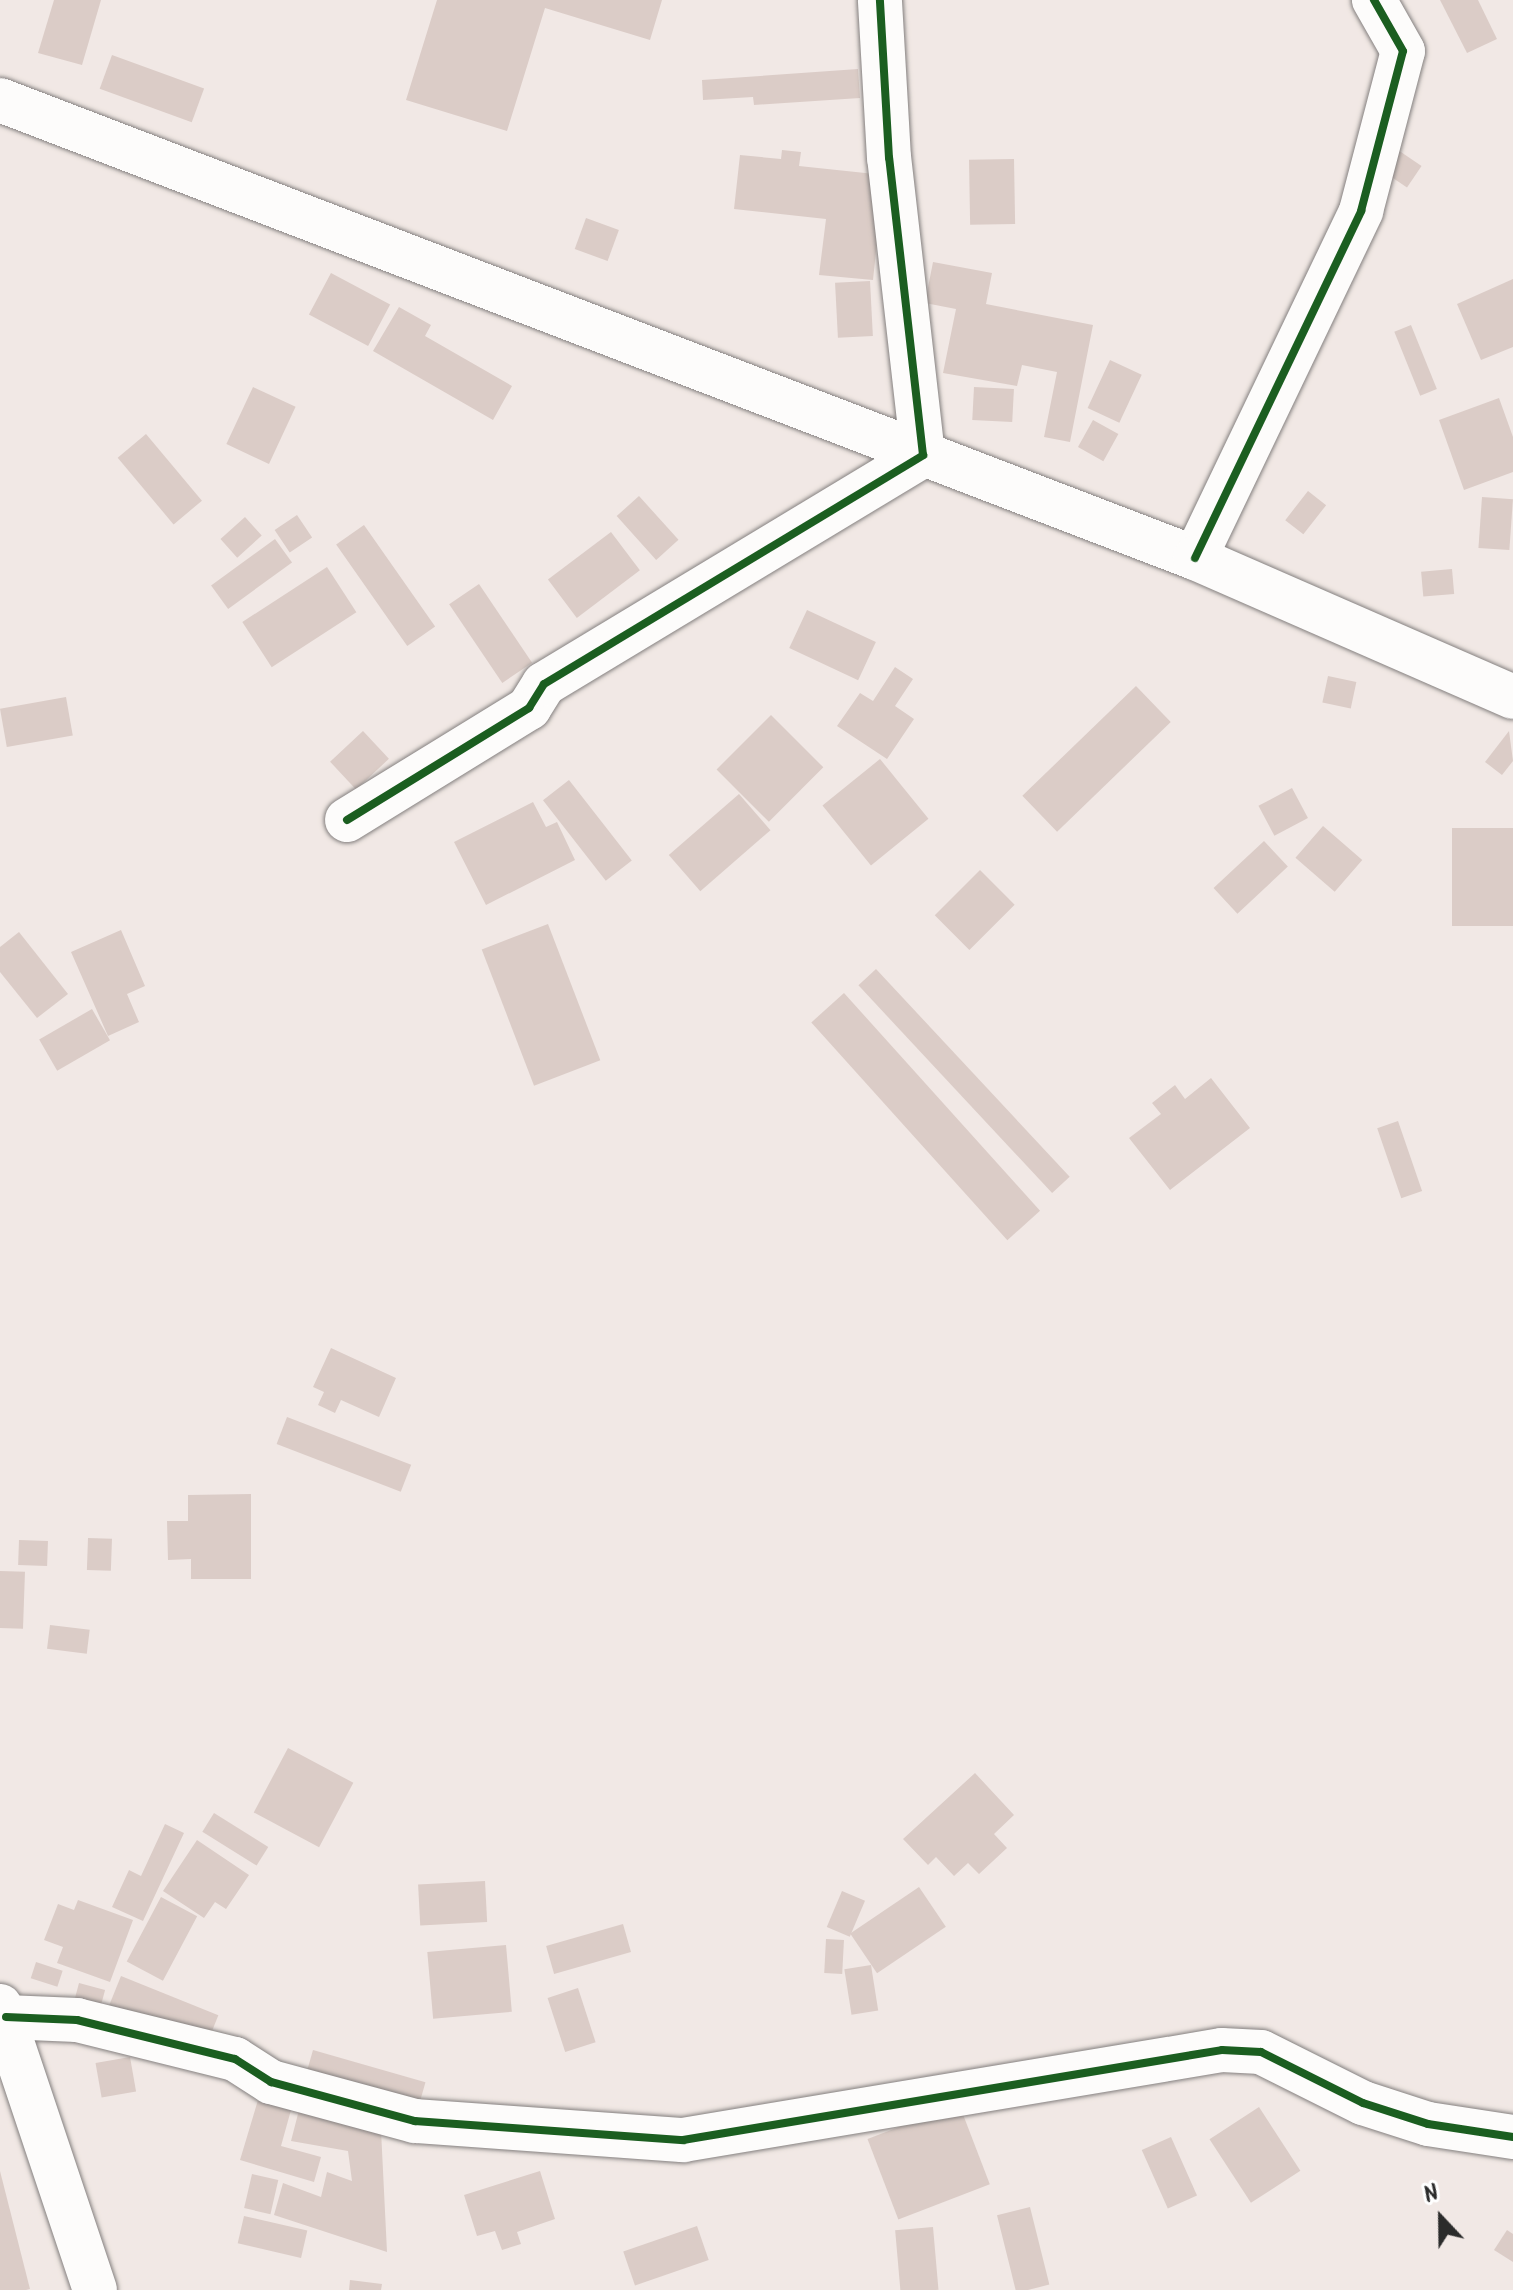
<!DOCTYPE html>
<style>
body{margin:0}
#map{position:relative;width:1513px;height:2290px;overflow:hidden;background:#f1e8e5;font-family:Kalam,sans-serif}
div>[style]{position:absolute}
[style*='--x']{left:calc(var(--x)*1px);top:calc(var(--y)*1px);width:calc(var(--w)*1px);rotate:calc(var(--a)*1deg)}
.building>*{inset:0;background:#dbccc7;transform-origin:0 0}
.roads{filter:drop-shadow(0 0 2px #84807f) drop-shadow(0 0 2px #84807f)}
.minor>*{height:44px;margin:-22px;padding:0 22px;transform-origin:22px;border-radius:22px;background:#fdfcfb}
.major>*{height:44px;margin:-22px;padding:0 22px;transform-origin:22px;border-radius:22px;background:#fdfcfb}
.cycleway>*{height:8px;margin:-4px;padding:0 4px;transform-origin:4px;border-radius:4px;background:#1b5e20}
span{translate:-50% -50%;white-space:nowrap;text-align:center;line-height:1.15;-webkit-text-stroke:6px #fff;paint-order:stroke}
.north{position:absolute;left:1401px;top:2178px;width:80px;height:80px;-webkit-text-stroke:6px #fff;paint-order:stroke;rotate:338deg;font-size:22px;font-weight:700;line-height:32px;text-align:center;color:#2b2b2b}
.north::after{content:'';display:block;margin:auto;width:28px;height:36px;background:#2b2b2b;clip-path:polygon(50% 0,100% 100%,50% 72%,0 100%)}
</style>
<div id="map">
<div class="building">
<i style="clip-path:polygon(54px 0,101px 0,82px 65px,38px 53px)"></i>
<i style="clip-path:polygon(437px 0,662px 0,650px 40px,545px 8px,507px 131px,406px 100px)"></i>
<i style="clip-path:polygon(1440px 0,1478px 0,1497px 39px,1467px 53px)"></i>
<i style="left:112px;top:55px;width:98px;height:36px;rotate:20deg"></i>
<i style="clip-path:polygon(858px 69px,860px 98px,754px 105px,753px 97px,703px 100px,702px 80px)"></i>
<i style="left:1395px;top:148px;width:32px;height:26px;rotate:34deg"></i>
<i style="clip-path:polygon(782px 150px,801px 152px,799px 166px,884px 175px,873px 280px,819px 275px,826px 219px,734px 209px,740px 155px,781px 159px)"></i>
<i style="left:1014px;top:159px;width:65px;height:45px;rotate:89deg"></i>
<i style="left:586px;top:218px;width:35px;height:33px;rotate:20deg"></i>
<i style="clip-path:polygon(933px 262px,992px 273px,986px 304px,1093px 325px,1070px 442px,1044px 437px,1057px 372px,1022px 365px,1017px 386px,943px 373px,956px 309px,925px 303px)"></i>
<i style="left:331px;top:273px;width:67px;height:47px;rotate:28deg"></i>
<i style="clip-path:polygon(1513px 279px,1513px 347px,1481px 360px,1457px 304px)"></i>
<i style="left:870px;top:281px;width:55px;height:35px;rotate:87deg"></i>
<i style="clip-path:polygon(399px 307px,431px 325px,425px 336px,512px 386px,493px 420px,373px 351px)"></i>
<i style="left:1411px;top:325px;width:69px;height:18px;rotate:68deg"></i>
<i style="left:1110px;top:360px;width:35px;height:53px;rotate:25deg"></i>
<i style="left:253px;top:387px;width:47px;height:63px;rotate:25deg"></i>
<i style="left:974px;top:387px;width:40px;height:33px;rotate:3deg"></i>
<i style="clip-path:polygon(1499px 398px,1513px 437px,1513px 472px,1464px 490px,1439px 420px)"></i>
<i style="left:1093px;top:420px;width:29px;height:31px;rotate:29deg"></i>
<i style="left:146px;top:434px;width:87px;height:37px;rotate:50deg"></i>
<i style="left:1308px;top:491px;width:23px;height:37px;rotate:38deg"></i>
<i style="left:639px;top:496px;width:59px;height:30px;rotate:48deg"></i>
<i style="left:1482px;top:497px;width:31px;height:51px;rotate:4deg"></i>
<i style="left:297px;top:515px;width:27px;height:27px;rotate:56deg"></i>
<i style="left:245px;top:517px;width:25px;height:33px;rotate:48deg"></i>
<i style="left:364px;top:525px;width:124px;height:34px;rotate:55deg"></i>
<i style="left:611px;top:532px;width:48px;height:79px;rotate:53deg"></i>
<i style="left:275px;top:539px;width:29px;height:79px;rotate:54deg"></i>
<i style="left:327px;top:567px;width:54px;height:101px;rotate:57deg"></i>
<i style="left:1452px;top:569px;width:25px;height:31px;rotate:85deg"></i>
<i style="left:479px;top:584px;width:95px;height:36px;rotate:56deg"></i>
<i style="left:807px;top:610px;width:76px;height:42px;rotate:25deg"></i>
<i style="clip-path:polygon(895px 667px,913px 679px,895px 706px,914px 719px,887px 759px,837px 726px,860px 693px,873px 701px)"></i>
<i style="left:1328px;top:676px;width:29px;height:27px;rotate:12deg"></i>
<i style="left:1136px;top:686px;width:50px;height:158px;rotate:46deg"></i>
<i style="left:66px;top:697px;width:39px;height:67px;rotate:80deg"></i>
<i style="left:771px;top:715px;width:74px;height:77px;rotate:45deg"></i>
<i style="left:363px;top:731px;width:38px;height:45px;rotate:47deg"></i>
<i style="clip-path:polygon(1509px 731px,1513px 761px,1502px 775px,1485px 762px)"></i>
<i style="left:880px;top:759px;width:77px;height:74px;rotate:51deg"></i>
<i style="left:569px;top:780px;width:102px;height:33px;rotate:52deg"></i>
<i style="left:1292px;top:788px;width:34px;height:38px;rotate:62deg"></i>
<i style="left:739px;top:794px;width:48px;height:93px;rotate:49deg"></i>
<i style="clip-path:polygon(533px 802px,546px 827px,557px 822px,575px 860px,486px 905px,454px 842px)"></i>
<i style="left:1323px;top:826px;width:52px;height:42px;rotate:41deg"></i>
<i style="left:1513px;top:828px;width:98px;height:61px;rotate:90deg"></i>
<i style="left:1264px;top:841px;width:35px;height:69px;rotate:47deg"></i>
<i style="left:980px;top:870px;width:49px;height:64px;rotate:45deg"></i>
<i style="left:548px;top:924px;width:146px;height:71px;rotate:69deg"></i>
<i style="clip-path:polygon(121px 930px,145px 986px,127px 994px,139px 1022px,108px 1036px,71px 952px)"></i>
<i style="clip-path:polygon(19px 932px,68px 994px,37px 1018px,0 972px,0 947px)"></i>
<i style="left:876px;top:969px;width:284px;height:24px;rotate:47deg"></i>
<i style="left:844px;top:993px;width:293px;height:44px;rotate:48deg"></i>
<i style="left:92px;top:1009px;width:36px;height:61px;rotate:60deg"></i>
<i style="clip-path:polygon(1211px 1078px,1250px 1128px,1170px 1190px,1129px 1138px,1161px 1114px,1152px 1103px,1175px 1085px,1185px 1099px)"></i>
<i style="left:1398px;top:1121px;width:74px;height:22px;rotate:71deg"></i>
<i style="clip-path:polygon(331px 1348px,396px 1378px,379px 1417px,341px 1400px,335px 1413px,318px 1405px,324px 1392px,313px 1387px)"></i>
<i style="left:287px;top:1417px;width:133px;height:29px;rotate:21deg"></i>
<i style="clip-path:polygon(251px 1494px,251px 1579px,191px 1579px,191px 1559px,168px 1560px,167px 1521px,188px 1521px,188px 1495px)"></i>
<i style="left:88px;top:1538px;width:24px;height:32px;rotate:2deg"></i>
<i style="left:19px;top:1540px;width:29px;height:25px;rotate:2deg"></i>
<i style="left:0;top:1571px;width:25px;height:57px;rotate:2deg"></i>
<i style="left:50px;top:1625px;width:40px;height:24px;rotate:7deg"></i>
<i style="left:288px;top:1748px;width:74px;height:73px;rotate:28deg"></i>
<i style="clip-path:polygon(975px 1773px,1014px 1815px,994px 1834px,1007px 1848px,979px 1874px,968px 1863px,954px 1876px,936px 1857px,928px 1865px,903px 1839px)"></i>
<i style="left:214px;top:1813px;width:64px;height:22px;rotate:32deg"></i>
<i style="clip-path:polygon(165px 1824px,184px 1833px,143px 1921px,112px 1907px,129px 1870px,141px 1876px)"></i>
<i style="clip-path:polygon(197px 1840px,249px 1875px,226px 1909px,215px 1902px,204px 1918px,163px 1891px)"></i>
<i style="left:485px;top:1881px;width:41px;height:67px;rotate:87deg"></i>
<i style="left:919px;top:1887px;width:48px;height:83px;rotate:56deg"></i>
<i style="left:842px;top:1891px;width:25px;height:39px;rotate:23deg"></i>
<i style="left:161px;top:1897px;width:41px;height:73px;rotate:28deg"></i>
<i style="clip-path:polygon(78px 1900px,133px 1920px,110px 1982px,57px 1963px,63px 1947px,44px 1940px,58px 1904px,74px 1910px)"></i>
<i style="left:623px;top:1924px;width:29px;height:80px;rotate:74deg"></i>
<i style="left:826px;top:1939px;width:18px;height:34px;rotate:3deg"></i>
<i style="left:506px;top:1945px;width:67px;height:79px;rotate:85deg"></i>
<i style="left:36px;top:1962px;width:28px;height:17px;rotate:18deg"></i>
<i style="left:871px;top:1965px;width:46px;height:27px;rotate:81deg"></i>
<i style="left:121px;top:1976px;width:105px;height:35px;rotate:22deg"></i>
<i style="left:79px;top:1983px;width:27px;height:18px;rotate:15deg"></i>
<i style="left:578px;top:1988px;width:57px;height:32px;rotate:72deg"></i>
<i style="left:313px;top:2050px;width:117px;height:34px;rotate:16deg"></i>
<i style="left:130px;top:2057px;width:35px;height:35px;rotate:80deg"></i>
<i style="clip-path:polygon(258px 2100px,291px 2110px,281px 2146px,321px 2157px,314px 2182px,240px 2160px)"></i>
<i style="left:959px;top:2104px;width:86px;height:98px;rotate:69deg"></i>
<i style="left:1259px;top:2107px;width:76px;height:59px;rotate:57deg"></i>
<i style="clip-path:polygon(299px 2110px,381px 2130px,387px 2252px,274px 2215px,283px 2183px,321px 2197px,327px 2172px,352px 2181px,348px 2151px,291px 2141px)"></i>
<i style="left:1171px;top:2137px;width:64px;height:32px;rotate:66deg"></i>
<i style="clip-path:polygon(0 2171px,30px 2289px,26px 2290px,0 2290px)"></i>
<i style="clip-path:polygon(540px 2171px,555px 2219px,517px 2232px,521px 2244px,502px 2250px,495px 2231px,477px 2236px,464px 2195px)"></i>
<i style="left:252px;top:2174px;width:27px;height:35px;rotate:13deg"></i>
<i style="left:1030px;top:2207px;width:80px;height:34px;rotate:76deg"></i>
<i style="left:244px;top:2216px;width:65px;height:28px;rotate:13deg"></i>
<i style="left:697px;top:2226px;width:36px;height:78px;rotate:71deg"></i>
<i style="left:933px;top:2227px;width:63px;height:38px;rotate:85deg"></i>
<i style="clip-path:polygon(1507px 2230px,1513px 2234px,1513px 2262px,1494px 2250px)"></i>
<i style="clip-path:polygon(350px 2280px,382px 2284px,381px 2290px,349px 2290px)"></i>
</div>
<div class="roads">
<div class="minor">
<i style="--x:1195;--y:558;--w:385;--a:-64.4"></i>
<i style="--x:1361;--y:211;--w:165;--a:-75.3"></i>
<i style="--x:1403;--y:51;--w:59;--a:-119.6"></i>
<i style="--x:347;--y:820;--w:214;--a:-31.6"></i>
<i style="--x:529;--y:708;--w:28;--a:-58"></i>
<i style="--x:544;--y:684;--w:443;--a:-31.1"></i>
<i style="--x:923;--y:455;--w:299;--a:-96.5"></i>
<i style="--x:889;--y:158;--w:158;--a:-93.3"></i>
<i style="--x:0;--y:2006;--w:299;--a:71.5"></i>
<i style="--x:6;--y:2017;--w:71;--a:2.4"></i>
<i style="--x:77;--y:2020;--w:163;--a:13.9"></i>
<i style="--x:235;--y:2059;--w:43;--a:32.6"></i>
<i style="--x:271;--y:2082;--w:149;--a:15.2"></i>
<i style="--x:415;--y:2121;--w:269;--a:4.1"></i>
<i style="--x:683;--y:2140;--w:546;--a:-9.48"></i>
<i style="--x:1222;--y:2050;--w:39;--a:3"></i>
<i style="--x:1261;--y:2052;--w:114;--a:26.6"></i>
<i style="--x:1363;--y:2103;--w:68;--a:17.9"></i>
<i style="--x:1428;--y:2124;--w:86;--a:8.7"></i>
</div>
<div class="major">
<i style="--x:0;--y:100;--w:1280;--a:20.97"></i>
<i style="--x:1195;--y:558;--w:347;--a:23.6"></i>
</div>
</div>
<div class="cycleway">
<i style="--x:1195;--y:558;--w:385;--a:-64.4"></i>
<i style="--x:1361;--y:211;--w:165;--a:-75.3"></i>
<i style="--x:1403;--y:51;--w:59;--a:-119.6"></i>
<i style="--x:347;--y:820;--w:214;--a:-31.6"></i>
<i style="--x:529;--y:708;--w:28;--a:-58"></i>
<i style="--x:544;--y:684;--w:443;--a:-31.1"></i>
<i style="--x:923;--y:455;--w:299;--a:-96.5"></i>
<i style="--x:889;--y:158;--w:158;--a:-93.3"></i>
<i style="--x:6;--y:2017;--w:71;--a:2.4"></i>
<i style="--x:77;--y:2020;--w:163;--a:13.9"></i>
<i style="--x:235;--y:2059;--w:43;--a:32.6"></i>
<i style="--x:271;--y:2082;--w:149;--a:15.2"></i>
<i style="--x:415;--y:2121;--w:269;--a:4.1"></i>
<i style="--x:683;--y:2140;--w:546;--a:-9.48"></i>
<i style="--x:1222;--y:2050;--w:39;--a:3"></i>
<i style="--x:1261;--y:2052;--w:114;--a:26.6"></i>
<i style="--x:1363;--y:2103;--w:68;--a:17.9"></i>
<i style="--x:1428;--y:2124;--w:86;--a:8.7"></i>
</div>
<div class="north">N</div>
</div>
